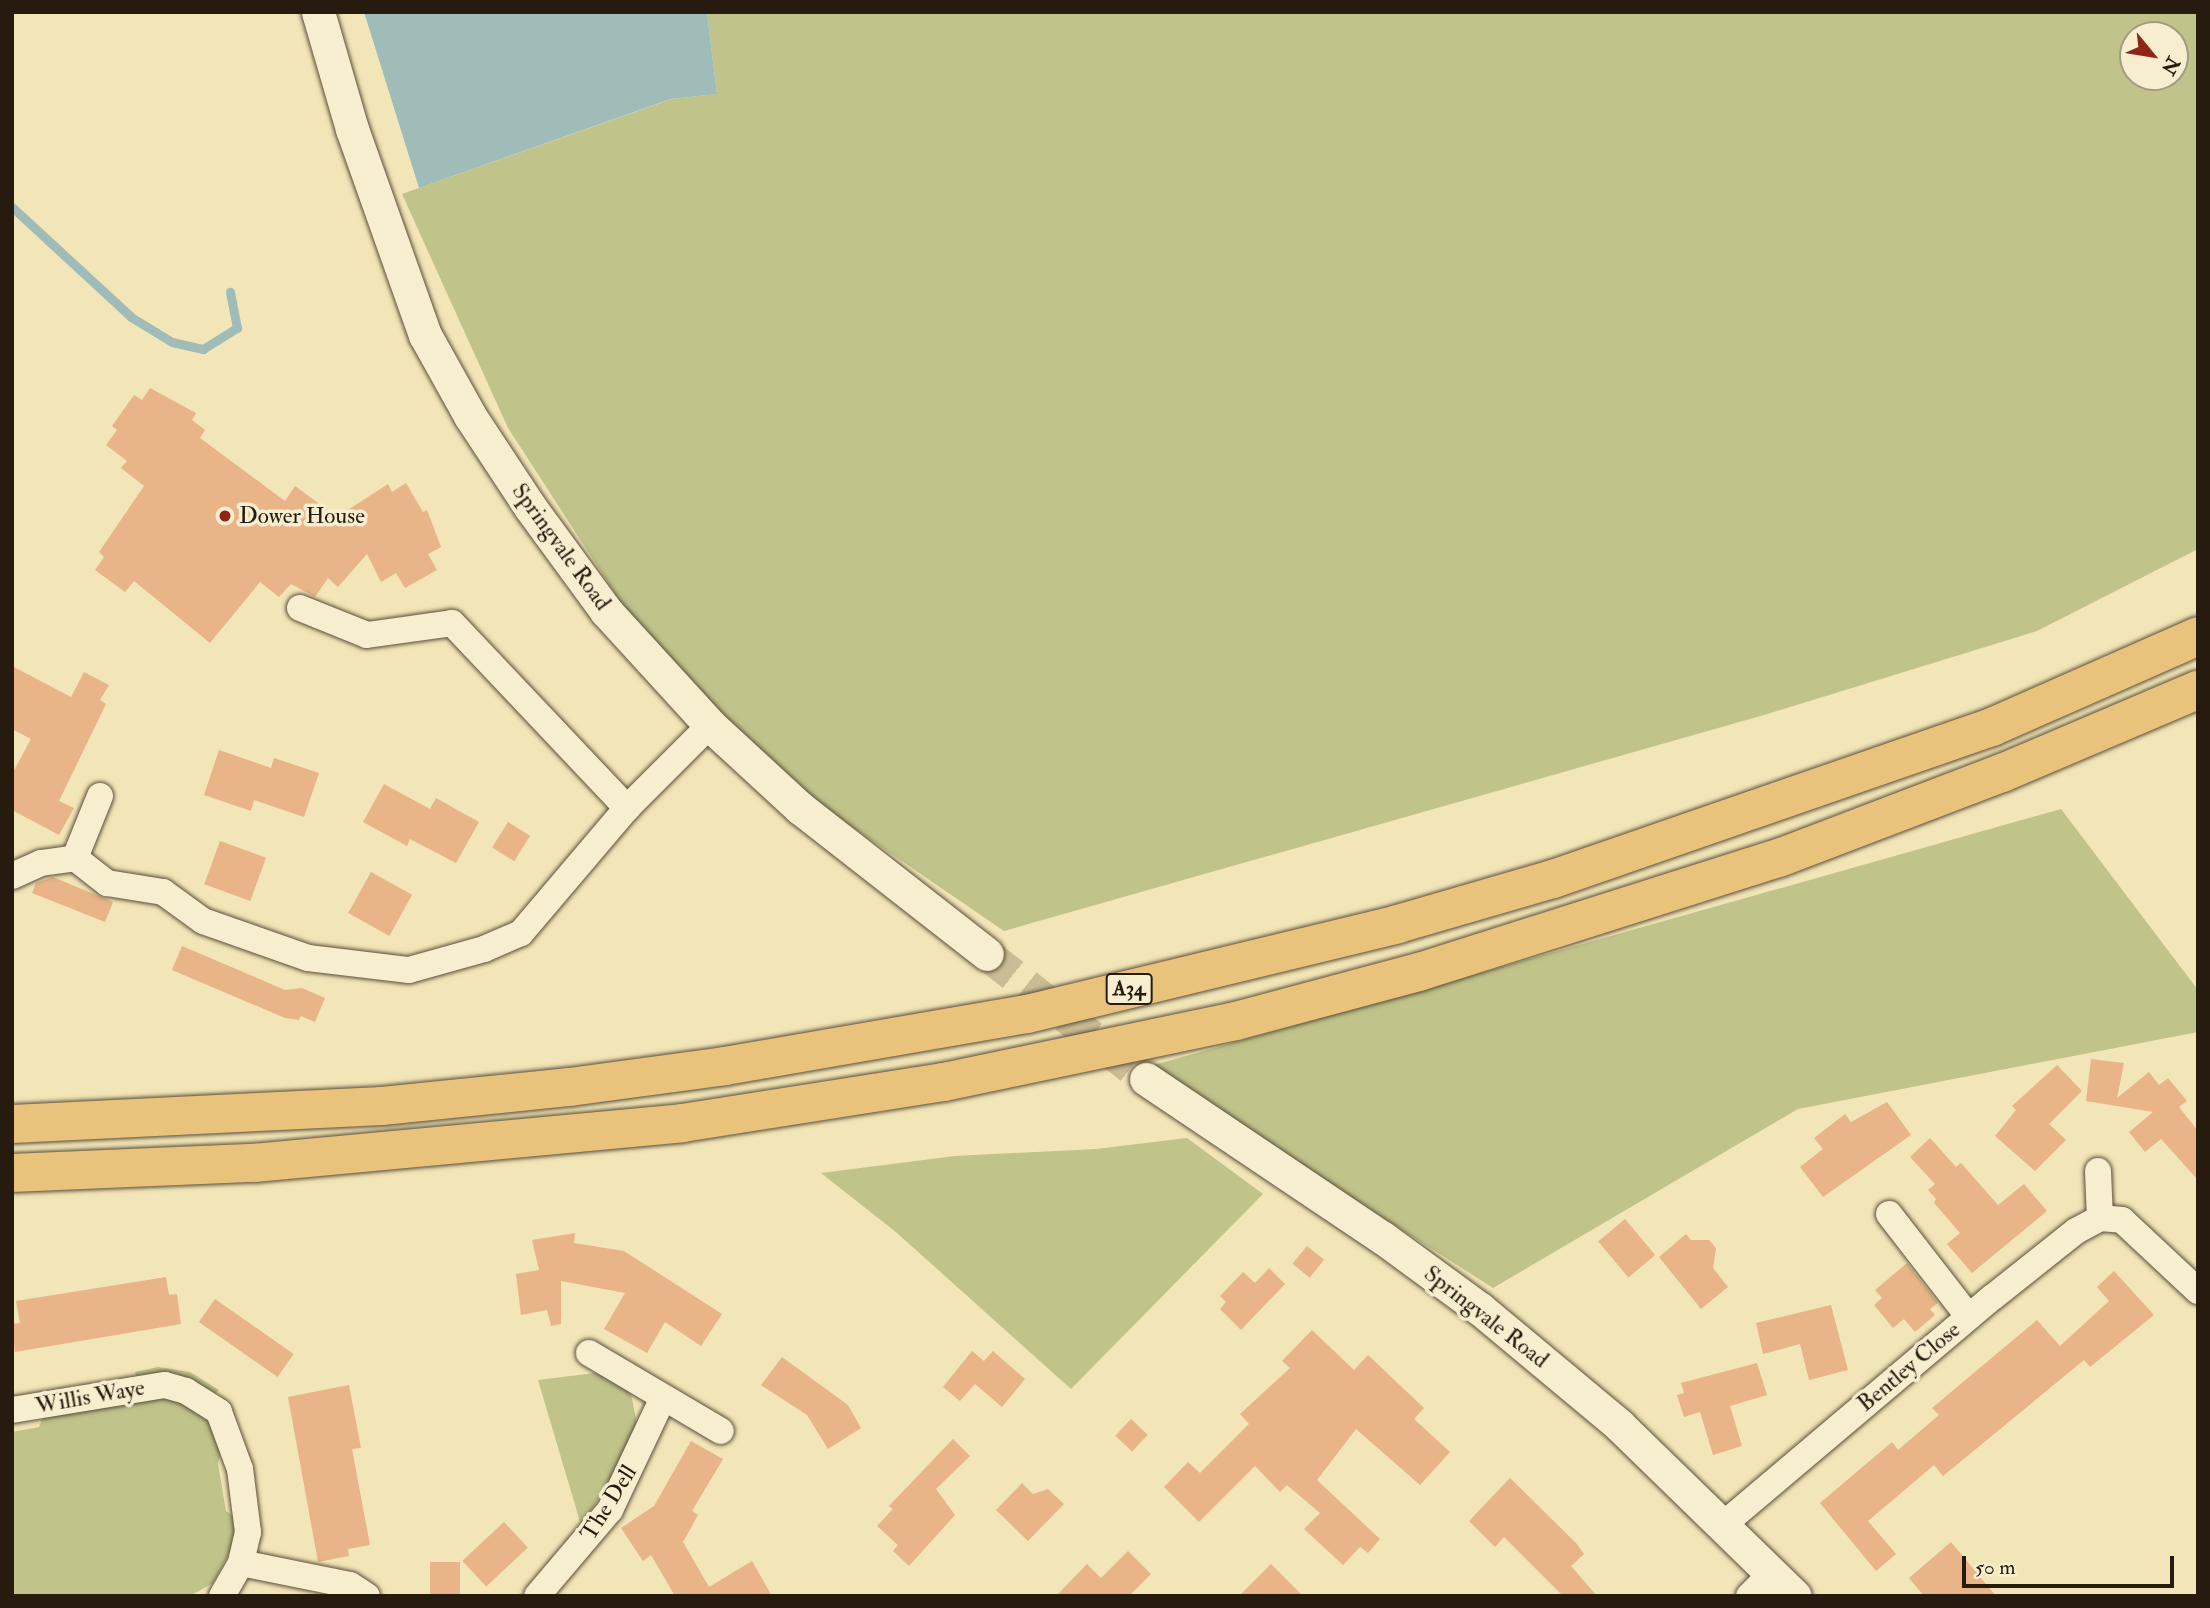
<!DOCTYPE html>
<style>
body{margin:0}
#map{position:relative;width:2210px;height:1608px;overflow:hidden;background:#f2e5b7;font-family:"IM FELL Double Pica",serif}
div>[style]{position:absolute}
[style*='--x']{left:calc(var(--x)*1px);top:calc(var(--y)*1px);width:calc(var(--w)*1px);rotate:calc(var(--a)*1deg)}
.green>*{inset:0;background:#c0c38a}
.water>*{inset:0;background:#9fbcb9}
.stream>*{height:9px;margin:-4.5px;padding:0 4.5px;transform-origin:4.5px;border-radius:4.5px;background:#9fbcb9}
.building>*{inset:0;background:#e8b488;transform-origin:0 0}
.tertiary-tunnel>*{height:33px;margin-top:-16.5px;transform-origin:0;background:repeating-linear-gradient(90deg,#c9bd95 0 33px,transparent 0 50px)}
.roads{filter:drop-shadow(0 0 2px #5a4e39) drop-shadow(0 0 2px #5a4e39)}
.minor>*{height:26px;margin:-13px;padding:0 13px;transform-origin:13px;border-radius:13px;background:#f7eed0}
.tertiary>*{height:33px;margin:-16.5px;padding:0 16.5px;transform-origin:16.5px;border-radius:16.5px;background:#f7eed0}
.trunk>*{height:38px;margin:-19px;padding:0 19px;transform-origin:19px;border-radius:19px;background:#e9c27c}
.dots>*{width:19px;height:19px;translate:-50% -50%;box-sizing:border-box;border:4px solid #f7eed0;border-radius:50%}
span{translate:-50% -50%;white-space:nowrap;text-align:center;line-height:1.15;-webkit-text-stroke:7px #f7eed0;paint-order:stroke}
.shield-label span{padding:2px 5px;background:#f7eed0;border:2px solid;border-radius:5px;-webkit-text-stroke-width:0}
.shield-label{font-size:21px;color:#271b0f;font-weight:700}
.poi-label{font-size:23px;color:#271b0f}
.left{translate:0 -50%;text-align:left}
.street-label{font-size:23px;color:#271b0f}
.frame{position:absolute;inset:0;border:14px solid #271b0f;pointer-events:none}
.north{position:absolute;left:2119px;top:21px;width:70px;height:70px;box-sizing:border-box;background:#f7eed0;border:2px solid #a49a83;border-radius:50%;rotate:120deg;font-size:19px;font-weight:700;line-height:28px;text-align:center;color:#271b0f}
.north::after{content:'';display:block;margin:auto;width:24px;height:32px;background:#8f2418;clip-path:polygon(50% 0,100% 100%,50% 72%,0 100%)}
.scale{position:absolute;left:1962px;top:1556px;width:212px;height:32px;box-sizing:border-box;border:4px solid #271b0f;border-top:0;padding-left:9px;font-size:21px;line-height:24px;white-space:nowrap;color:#271b0f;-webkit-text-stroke:5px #f7eed0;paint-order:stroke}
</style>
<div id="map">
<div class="green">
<i style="clip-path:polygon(evenodd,707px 12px,2198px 12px,2198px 549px,2037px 631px,1764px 715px,1004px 931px,833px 814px,726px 727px,631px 618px,508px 428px,402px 194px,672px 99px,717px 94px,707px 12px,2133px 35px,2175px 35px,2175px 77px,2133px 77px,2133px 35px)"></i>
<i style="clip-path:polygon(2061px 809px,2198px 990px,2198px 1032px,1798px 1109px,1493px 1288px,1147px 1067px)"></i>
<i style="clip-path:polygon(1187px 1138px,1263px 1194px,1071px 1389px,897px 1233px,821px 1173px,955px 1156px,1096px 1149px)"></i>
<i style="clip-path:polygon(158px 1367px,190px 1372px,219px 1390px,216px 1393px,177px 1374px,136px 1376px,135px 1372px)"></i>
<i style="clip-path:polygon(595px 1373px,621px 1383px,631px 1394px,637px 1424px,607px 1486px,581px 1525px,538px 1380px)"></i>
<i style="clip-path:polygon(164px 1397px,189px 1403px,206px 1417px,222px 1447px,218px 1464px,226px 1511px,235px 1517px,235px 1524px,233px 1546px,213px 1583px,190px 1596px,12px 1596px,12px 1432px,39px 1427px,43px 1417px)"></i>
</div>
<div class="water">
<i style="clip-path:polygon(364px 12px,707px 12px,717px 94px,671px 99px,419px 188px)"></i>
</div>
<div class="stream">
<i style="--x:12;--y:207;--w:162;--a:42.7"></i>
<i style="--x:131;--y:317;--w:48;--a:31.4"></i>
<i style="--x:172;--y:342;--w:32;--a:13"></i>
<i style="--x:203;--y:349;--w:40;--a:-32"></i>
<i style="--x:237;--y:328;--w:37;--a:-101"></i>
</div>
<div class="building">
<i style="clip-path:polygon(150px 388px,196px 413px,192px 420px,205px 430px,200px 438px,285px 501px,295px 486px,337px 517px,388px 484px,392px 492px,406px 483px,423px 512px,427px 510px,441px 547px,428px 554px,437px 570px,405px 588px,396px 573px,381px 582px,367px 554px,338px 587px,328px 578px,315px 597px,291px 584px,279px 597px,260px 582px,210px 643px,134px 581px,125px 592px,95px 570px,104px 557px,99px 552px,144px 486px,121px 468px,127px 461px,106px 445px,117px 430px,112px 426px,134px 395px,142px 400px)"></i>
<i style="clip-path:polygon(12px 666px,71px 697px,84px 672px,109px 685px,100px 700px,106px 704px,59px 801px,74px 808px,59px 835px,12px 810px,12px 774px,31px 739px,12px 729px)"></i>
<i style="clip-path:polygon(219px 750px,271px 768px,274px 758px,319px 773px,304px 817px,254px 800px,251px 811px,204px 795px)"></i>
<i style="clip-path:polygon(384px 784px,430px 809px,436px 798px,479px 822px,456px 863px,410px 839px,407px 846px,363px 822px)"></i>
<i style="left:508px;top:822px;width:26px;height:30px;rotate:32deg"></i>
<i style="left:220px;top:841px;width:49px;height:46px;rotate:20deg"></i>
<i style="left:371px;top:872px;width:47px;height:47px;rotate:29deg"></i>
<i style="clip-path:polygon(53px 877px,113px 902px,105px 922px,32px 893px,36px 883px)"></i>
<i style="clip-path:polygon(182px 946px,285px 990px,302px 988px,325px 998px,315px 1022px,301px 1016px,299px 1020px,285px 1018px,172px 970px)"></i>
<i style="clip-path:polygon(2091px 1059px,2124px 1063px,2117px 1098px,2149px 1072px,2159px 1085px,2168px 1078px,2187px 1101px,2179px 1107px,2198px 1131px,2198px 1180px,2161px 1139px,2145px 1152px,2129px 1132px,2153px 1112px,2086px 1101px)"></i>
<i style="clip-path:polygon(2057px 1065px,2082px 1091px,2049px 1124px,2066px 1140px,2035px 1171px,1995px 1136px,2016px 1110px,2012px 1106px)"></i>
<i style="clip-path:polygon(1887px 1102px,1911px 1135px,1823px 1197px,1800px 1167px,1823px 1149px,1814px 1138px,1845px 1114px,1851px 1122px)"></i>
<i style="clip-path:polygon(1930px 1138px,1956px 1167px,1961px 1163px,1998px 1205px,2024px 1184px,2047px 1211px,1972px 1273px,1947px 1244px,1960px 1233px,1934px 1203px,1936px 1199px,1928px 1190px,1935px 1184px,1910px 1157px)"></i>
<i style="left:1625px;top:1219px;width:47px;height:35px;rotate:50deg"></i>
<i style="clip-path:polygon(575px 1233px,574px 1243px,624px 1251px,722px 1314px,701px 1346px,665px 1322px,647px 1353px,604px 1329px,625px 1293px,561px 1281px,561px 1324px,551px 1326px,547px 1310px,521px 1315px,516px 1274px,539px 1270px,532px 1240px)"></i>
<i style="clip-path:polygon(1686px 1234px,1691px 1240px,1709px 1240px,1716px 1248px,1713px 1268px,1728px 1287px,1701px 1309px,1659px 1257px)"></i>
<i style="left:1307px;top:1246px;width:22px;height:23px;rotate:39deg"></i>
<i style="clip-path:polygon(1907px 1263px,1938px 1303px,1930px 1309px,1935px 1315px,1915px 1332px,1904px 1319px,1893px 1328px,1874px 1305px,1882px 1298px,1875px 1290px)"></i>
<i style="clip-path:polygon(1269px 1268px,1285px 1284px,1241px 1330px,1220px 1309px,1226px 1302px,1220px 1296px,1243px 1272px,1255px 1283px)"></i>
<i style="clip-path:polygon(2114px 1271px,2154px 1315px,2090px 1367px,2084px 1360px,1943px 1476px,1934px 1465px,1868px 1521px,1896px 1554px,1876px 1571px,1820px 1503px,1892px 1442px,1898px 1450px,1939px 1415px,1932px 1408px,2037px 1320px,2060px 1346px,2109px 1301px,2097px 1287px)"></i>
<i style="clip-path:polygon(166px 1277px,169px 1295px,177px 1294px,181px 1324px,15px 1352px,12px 1324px,20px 1323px,16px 1301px)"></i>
<i style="left:215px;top:1299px;width:96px;height:28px;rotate:35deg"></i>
<i style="clip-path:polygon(1831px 1305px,1848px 1370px,1809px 1380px,1800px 1344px,1763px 1354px,1756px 1323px)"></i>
<i style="clip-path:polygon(1312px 1330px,1354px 1370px,1368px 1355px,1424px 1408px,1414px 1419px,1450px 1452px,1420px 1485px,1356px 1429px,1317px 1480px,1380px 1539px,1368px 1553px,1360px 1547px,1343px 1565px,1304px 1529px,1320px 1513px,1287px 1485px,1280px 1492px,1255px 1466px,1199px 1522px,1164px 1487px,1188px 1462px,1200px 1473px,1249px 1424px,1240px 1414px,1290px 1368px,1282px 1361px)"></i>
<i style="clip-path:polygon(972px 1351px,984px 1361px,993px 1351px,1025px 1379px,1002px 1407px,975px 1384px,960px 1401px,943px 1387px)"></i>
<i style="clip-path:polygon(782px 1357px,848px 1405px,861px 1428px,828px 1449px,807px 1415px,761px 1385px)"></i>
<i style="clip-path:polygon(1757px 1363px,1767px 1395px,1730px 1406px,1742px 1446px,1713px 1455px,1700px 1412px,1684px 1417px,1677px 1395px,1684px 1393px,1681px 1383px)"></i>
<i style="clip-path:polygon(349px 1385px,361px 1448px,352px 1449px,370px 1545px,348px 1549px,349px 1556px,318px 1562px,288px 1397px)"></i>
<i style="left:1131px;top:1419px;width:23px;height:23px;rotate:43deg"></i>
<i style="clip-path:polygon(953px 1439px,970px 1456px,936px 1489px,955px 1515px,909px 1566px,893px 1551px,898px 1545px,877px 1526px,893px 1509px,889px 1506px)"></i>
<i style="clip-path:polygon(691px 1441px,723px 1459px,692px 1511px,698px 1515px,683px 1542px,709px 1587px,752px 1561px,772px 1596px,675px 1596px,651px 1555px,643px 1561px,621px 1528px,654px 1506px)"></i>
<i style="clip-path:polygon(1510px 1478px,1577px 1544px,1584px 1554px,1571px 1566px,1597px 1596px,1563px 1596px,1504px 1537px,1495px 1547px,1469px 1521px)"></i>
<i style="clip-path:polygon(1022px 1483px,1033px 1494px,1048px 1489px,1064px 1504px,1028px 1541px,996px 1510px)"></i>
<i style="left:504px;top:1522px;width:35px;height:57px;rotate:47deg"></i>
<i style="clip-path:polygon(1951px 1542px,1996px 1596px,1924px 1596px,1909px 1578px)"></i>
<i style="clip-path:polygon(1128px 1551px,1151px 1574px,1129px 1596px,1056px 1596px,1087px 1564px,1101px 1578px)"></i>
<i style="left:430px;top:1562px;width:30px;height:34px"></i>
<i style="clip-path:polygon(1271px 1564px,1303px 1596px,1239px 1596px)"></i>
</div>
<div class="tertiary-tunnel">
<i style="--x:987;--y:954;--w:202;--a:38.2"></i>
</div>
<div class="roads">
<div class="minor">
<i style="--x:300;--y:608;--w:72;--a:21.9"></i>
<i style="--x:367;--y:635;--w:86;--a:-8"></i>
<i style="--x:452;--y:623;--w:255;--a:46.6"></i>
<i style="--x:100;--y:796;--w:67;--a:112"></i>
<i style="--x:75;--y:858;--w:41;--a:38"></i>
<i style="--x:107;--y:883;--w:57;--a:9.1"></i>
<i style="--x:163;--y:892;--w:49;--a:35.9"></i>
<i style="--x:203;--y:921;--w:111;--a:19.4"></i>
<i style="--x:308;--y:958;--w:102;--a:6.8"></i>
<i style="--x:409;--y:970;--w:78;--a:-15.6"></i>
<i style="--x:484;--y:949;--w:40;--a:-23.4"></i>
<i style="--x:521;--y:933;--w:164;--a:-49.7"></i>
<i style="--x:627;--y:808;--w:117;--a:-45"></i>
<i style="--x:12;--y:876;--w:32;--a:-24"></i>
<i style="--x:41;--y:863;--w:34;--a:-8"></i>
<i style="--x:2098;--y:1171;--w:47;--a:87.6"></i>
<i style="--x:1889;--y:1214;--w:130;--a:52.2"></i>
<i style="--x:589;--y:1353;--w:153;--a:30.6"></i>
<i style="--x:12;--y:1410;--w:155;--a:-9.3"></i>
<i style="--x:165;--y:1385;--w:22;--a:16"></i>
<i style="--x:186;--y:1391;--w:39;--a:32"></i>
<i style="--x:219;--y:1412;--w:61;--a:69.8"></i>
<i style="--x:240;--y:1469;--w:64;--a:82.8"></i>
<i style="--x:248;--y:1532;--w:32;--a:103"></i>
<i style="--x:241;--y:1563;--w:38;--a:120"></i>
<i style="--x:1724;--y:1524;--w:352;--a:-40.2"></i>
<i style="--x:1993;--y:1297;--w:106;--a:-38.5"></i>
<i style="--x:2076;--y:1231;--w:27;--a:-28"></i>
<i style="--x:2100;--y:1218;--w:22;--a:5"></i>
<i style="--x:2122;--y:1220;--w:104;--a:43.1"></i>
<i style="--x:241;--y:1563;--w:111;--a:11.4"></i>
<i style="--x:350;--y:1585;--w:20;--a:33"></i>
<i style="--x:537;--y:1596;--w:113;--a:-49.7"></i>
<i style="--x:610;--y:1510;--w:124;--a:-64.7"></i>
<i style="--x:1749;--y:1596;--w:33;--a:-45"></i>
</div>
<div class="tertiary">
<i style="--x:318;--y:12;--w:122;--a:73.8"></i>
<i style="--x:352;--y:129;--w:219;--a:70.5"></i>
<i style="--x:425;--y:335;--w:93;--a:60.9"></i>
<i style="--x:470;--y:416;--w:109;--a:56.6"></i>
<i style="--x:530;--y:507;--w:129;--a:53.8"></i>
<i style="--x:606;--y:611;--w:154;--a:47.6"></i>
<i style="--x:710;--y:725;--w:122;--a:42.7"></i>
<i style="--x:800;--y:808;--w:237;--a:38"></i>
<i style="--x:1146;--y:1079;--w:285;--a:33.9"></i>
<i style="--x:1383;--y:1238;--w:120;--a:36.2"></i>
<i style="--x:1480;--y:1309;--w:181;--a:39.8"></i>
<i style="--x:1619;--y:1425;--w:245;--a:44.2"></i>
</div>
<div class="trunk">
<i style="--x:12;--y:1124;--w:370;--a:-2.8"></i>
<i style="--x:382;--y:1106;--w:189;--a:-5.8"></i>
<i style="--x:570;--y:1087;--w:156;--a:-7.7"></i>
<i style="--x:725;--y:1066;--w:306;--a:-9.8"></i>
<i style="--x:1027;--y:1014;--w:382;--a:-13.6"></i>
<i style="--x:1398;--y:924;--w:161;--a:-16.2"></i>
<i style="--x:1553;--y:879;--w:465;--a:-19.1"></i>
<i style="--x:1992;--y:727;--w:225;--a:-23.8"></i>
<i style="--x:12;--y:1173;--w:242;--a:-2.4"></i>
<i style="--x:254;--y:1163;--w:430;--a:-5.3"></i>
<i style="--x:682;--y:1123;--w:265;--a:-8.9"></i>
<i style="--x:944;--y:1082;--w:298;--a:-11.8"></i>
<i style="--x:1236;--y:1021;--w:189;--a:-15"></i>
<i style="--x:1419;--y:972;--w:378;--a:-17.6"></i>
<i style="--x:1779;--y:858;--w:239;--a:-20.9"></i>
<i style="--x:2002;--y:773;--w:213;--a:-23"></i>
</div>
</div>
<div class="dots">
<i style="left:225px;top:516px;background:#8f2418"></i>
</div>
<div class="shield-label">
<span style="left:1129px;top:989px">A34</span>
</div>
<div class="poi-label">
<span class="left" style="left:239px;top:516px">Dower House</span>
</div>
<div class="street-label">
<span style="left:561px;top:547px;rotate:54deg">Springvale Road</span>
<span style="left:1486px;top:1317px;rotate:38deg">Springvale Road</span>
<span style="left:1909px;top:1367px;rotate:-40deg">Bentley Close</span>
<span style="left:90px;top:1397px;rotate:-10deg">Willis Waye</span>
<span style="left:609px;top:1503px;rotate:-58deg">The Dell</span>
</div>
<div class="frame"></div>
<div class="north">N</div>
<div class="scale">50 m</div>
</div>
